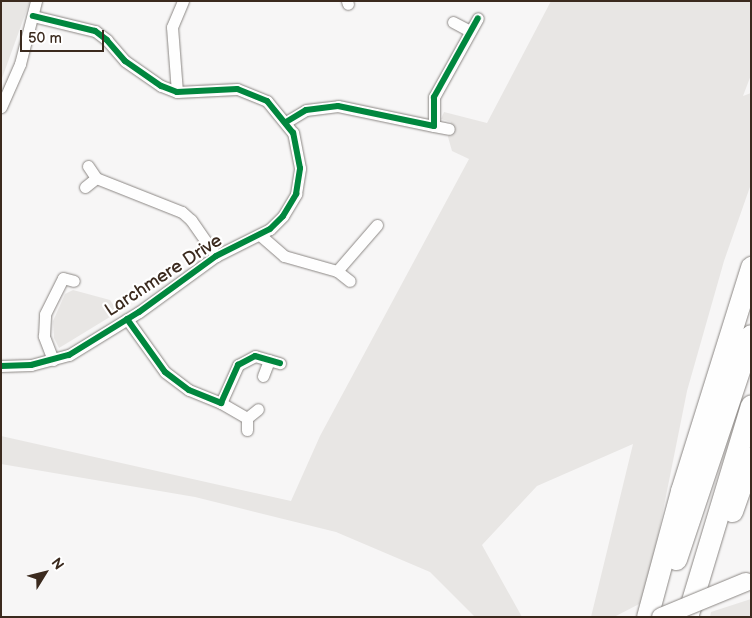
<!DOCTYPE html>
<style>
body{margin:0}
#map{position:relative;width:752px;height:618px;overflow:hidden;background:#f7f6f6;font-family:"Balsamiq Sans",sans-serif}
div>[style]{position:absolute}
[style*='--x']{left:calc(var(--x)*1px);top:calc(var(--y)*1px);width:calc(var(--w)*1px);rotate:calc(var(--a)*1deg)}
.green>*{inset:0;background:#e8e6e4}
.roads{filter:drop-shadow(0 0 1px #8b8784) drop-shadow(0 0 1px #8b8784)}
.minor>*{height:11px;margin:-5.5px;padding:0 5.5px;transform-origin:5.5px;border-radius:5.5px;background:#fefefe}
.motorway>*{height:21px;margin:-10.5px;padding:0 10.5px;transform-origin:10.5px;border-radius:10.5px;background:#fefefe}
.bridges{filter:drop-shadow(0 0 1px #8b8784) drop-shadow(0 0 1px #8b8784)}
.primary-bridge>*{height:18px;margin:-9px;padding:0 9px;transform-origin:9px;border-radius:9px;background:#fefefe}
.cycleway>*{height:6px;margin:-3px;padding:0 3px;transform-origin:3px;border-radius:3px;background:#00873e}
span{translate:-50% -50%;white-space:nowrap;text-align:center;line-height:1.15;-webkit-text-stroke:4.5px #fff;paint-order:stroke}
.street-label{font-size:18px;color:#3b2a1e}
.frame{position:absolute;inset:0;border:2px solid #3b2a1e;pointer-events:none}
.north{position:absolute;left:20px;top:548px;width:50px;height:50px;-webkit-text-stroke:4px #fff;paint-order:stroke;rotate:54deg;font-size:14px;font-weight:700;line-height:20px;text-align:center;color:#3b2a1e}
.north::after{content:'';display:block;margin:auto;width:18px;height:22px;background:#3b2a1e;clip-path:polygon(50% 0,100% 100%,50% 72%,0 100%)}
.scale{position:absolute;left:20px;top:30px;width:84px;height:22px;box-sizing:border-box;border:2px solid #3b2a1e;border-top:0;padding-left:6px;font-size:15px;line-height:18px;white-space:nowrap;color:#3b2a1e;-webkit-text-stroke:4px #fff;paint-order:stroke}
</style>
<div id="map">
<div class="green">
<i style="clip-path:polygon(1px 1px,30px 1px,1px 81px)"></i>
<i style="clip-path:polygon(551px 1px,751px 1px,751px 75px,743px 96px,751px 93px,751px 184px,724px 261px,687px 391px,645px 601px,614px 617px,591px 617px,633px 444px,537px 486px,482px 545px,522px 617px,475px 617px,430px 572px,336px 532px,195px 497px,1px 464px,1px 436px,291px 501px,320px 436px,469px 159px,452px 151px,448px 137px,451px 122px,441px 119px,444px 112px,487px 123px)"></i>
<i style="clip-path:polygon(73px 290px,110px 300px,118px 312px,59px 348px,54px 338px,53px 321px,65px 294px)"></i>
<i style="clip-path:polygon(751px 599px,751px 617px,710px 617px,711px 612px)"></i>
</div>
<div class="roads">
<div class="minor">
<i style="--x:347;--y:1;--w:3;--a:72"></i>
<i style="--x:453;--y:22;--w:19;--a:28"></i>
<i style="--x:177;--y:92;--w:65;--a:-94.4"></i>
<i style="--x:172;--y:27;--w:28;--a:-67"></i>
<i style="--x:1;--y:107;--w:47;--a:-66.2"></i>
<i style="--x:20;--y:64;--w:65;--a:-75.7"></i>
<i style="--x:286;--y:122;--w:23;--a:-31"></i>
<i style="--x:306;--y:110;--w:32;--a:-7"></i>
<i style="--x:338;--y:106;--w:98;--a:11.8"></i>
<i style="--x:434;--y:126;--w:29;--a:-90"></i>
<i style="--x:434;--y:97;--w:90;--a:-60.9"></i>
<i style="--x:434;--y:126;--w:15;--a:11"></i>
<i style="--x:88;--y:166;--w:14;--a:56"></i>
<i style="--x:96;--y:178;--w:92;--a:21.6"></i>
<i style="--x:182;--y:212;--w:12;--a:42"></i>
<i style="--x:191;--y:220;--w:44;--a:55.2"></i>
<i style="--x:85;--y:187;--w:14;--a:-39"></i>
<i style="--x:260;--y:235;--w:32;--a:41"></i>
<i style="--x:284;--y:256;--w:55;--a:15.8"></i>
<i style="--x:337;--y:271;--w:16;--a:38"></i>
<i style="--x:337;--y:271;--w:61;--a:-49"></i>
<i style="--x:127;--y:319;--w:65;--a:54.4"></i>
<i style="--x:165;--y:372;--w:30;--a:37"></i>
<i style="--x:189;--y:390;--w:35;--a:22"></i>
<i style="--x:221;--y:403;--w:42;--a:-65.9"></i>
<i style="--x:238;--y:365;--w:19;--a:-28"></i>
<i style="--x:255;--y:356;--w:26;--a:16"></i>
<i style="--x:53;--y:360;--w:26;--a:-111"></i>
<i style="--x:44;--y:336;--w:22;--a:-87"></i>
<i style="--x:45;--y:314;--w:40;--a:-63.4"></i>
<i style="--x:63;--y:278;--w:11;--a:15"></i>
<i style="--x:1;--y:366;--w:30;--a:-2"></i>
<i style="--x:31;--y:365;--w:39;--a:-15"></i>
<i style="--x:69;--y:355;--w:82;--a:-31.6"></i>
<i style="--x:139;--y:312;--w:95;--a:-36"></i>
<i style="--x:216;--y:256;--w:60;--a:-26.6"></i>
<i style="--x:270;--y:229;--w:18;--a:-45"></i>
<i style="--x:283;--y:216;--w:26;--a:-59"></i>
<i style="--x:296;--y:194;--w:26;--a:-81"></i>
<i style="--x:300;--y:168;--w:36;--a:-101"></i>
<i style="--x:293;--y:133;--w:41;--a:-129.1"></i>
<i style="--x:267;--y:101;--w:32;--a:-158"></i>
<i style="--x:237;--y:89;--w:60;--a:177.1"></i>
<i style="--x:177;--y:92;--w:17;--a:-159"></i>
<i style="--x:161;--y:86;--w:44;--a:-145.2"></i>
<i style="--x:125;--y:61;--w:28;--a:-131"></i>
<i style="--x:107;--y:40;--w:15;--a:-143"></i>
<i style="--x:95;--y:31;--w:64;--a:-166.4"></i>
<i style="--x:263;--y:376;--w:17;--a:-69"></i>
<i style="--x:221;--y:403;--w:30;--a:30"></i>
<i style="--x:247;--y:430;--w:12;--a:-90"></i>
<i style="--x:247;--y:418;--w:14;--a:-39"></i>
</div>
<div class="motorway">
<i style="--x:732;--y:511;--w:57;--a:-70.6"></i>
<i style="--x:676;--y:559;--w:236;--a:-71.5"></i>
<i style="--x:647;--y:617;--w:131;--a:-74.9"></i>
<i style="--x:681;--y:491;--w:235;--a:-72.6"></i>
<i style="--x:687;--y:617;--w:221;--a:-73.2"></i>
</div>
</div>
<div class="bridges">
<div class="primary-bridge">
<i style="--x:661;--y:617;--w:92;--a:-22.4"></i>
</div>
</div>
<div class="cycleway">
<i style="--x:286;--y:122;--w:23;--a:-31"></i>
<i style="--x:306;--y:110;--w:32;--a:-7"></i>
<i style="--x:338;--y:106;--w:98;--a:11.8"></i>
<i style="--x:434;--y:126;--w:29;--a:-90"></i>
<i style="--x:434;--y:97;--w:90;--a:-60.9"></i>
<i style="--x:127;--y:319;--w:65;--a:54.4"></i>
<i style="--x:165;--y:372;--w:30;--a:37"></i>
<i style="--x:189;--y:390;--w:35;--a:22"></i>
<i style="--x:221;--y:403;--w:42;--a:-65.9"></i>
<i style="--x:238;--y:365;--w:19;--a:-28"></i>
<i style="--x:255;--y:356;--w:26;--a:16"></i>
<i style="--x:1;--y:366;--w:30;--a:-2"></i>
<i style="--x:31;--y:365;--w:39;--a:-15"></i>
<i style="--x:69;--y:355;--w:82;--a:-31.6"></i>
<i style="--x:139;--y:312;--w:95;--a:-36"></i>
<i style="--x:216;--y:256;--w:60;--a:-26.6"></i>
<i style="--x:270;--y:229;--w:18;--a:-45"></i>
<i style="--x:283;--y:216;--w:26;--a:-59"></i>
<i style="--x:296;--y:194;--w:26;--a:-81"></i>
<i style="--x:300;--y:168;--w:36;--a:-101"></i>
<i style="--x:293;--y:133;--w:41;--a:-129.1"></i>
<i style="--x:267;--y:101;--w:32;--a:-158"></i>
<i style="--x:237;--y:89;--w:60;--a:177.1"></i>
<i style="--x:177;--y:92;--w:17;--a:-159"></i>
<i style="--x:161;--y:86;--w:44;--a:-145.2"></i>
<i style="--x:125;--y:61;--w:28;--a:-131"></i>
<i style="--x:107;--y:40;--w:15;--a:-143"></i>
<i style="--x:95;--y:31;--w:64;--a:-166.4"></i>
</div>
<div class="street-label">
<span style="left:164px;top:276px;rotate:-33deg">Larchmere Drive</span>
</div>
<div class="frame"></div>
<div class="north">N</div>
<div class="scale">50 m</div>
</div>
